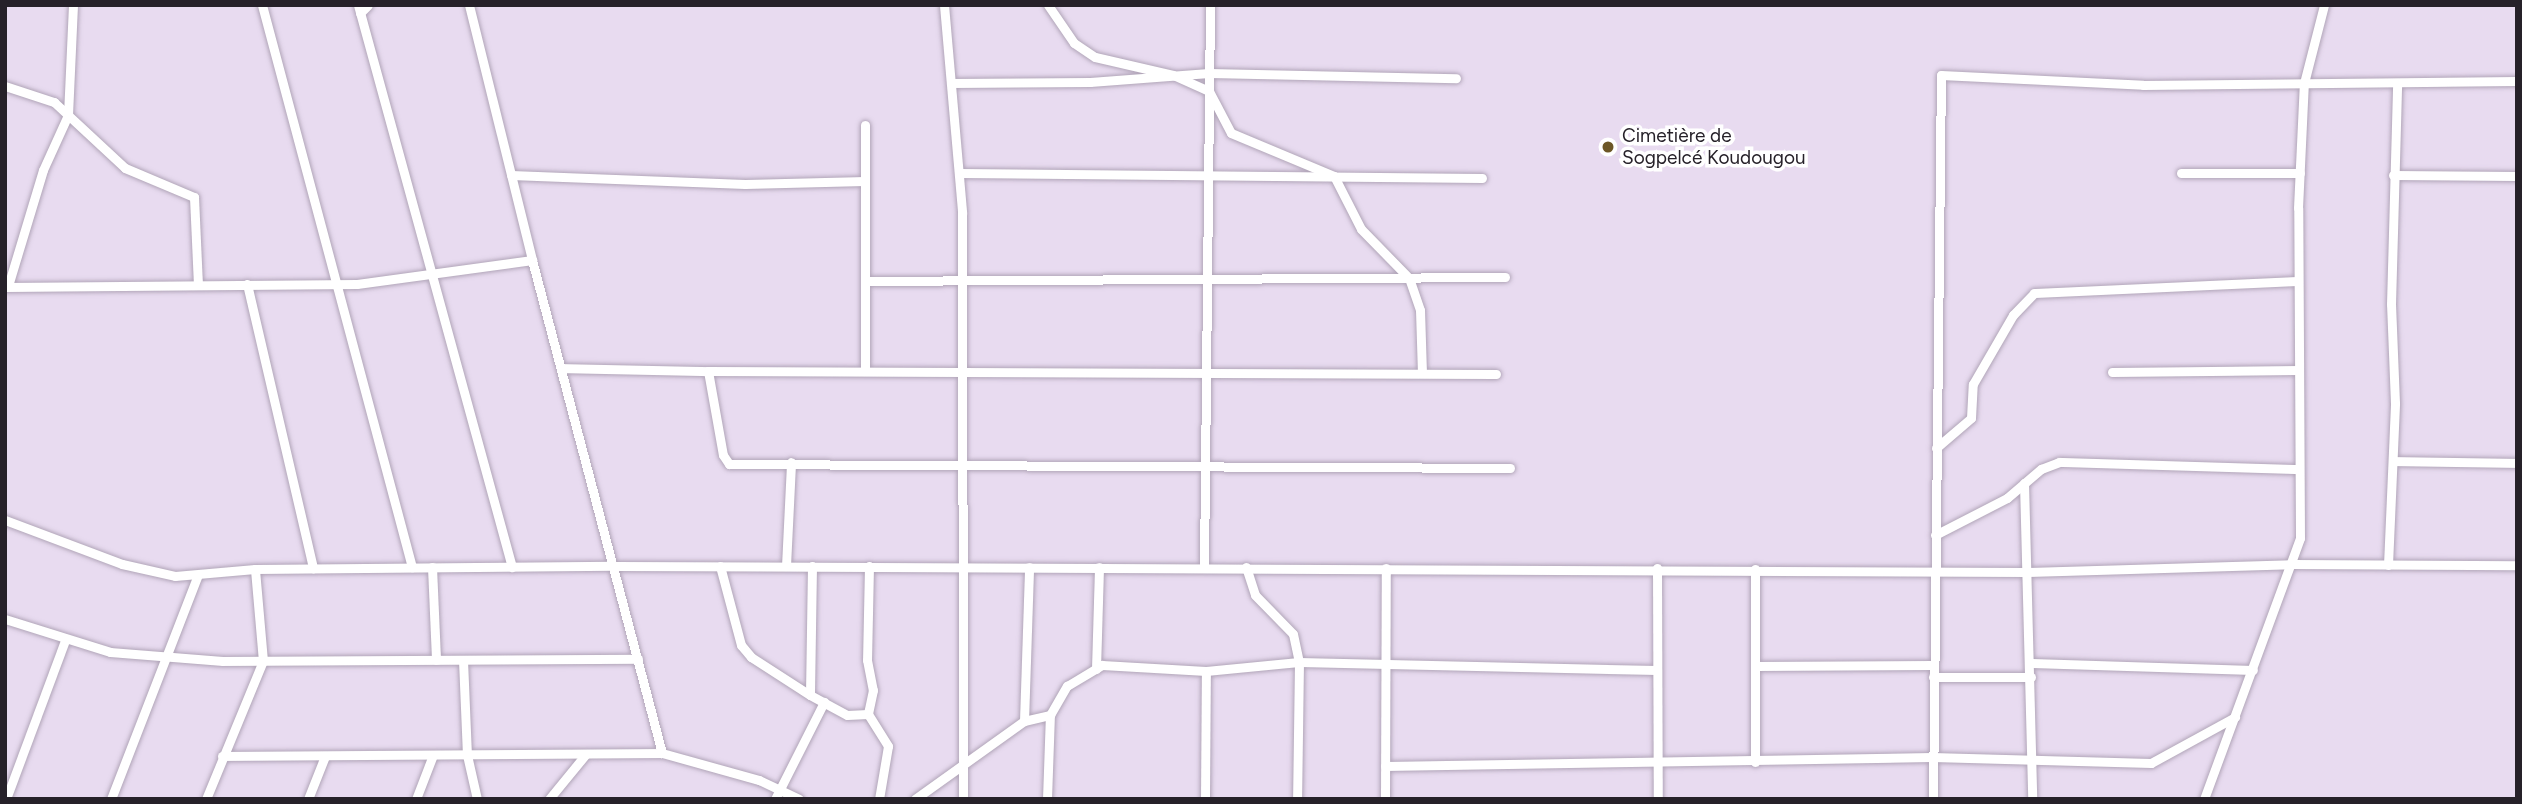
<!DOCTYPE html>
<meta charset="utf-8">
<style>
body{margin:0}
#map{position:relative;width:2522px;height:804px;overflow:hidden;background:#e8dbf0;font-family:Figtree,sans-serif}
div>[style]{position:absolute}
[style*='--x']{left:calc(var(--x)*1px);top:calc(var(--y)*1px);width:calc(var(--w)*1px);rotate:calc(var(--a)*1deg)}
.roads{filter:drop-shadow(0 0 2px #b1a5b8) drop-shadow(0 0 2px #b1a5b8)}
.street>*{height:9px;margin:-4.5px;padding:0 4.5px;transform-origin:4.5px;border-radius:4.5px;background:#fff}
.dots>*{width:19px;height:19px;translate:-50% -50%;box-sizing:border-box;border:4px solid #fff;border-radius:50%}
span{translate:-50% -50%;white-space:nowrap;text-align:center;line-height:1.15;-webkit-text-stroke:7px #fff;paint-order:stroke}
.poi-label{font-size:19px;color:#262129}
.left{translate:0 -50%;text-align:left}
.frame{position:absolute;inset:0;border:7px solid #262129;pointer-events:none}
</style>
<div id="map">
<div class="roads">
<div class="street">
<i style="--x:262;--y:5;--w:582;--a:75.06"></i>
<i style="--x:358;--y:5;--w:583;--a:74.68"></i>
<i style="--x:469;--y:5;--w:263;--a:76.1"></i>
<i style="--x:944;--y:5;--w:208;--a:85"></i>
<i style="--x:962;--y:212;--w:587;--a:89.9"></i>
<i style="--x:1048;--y:5;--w:46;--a:55.6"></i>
<i style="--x:1074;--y:43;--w:25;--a:34"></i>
<i style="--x:1095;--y:57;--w:80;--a:13"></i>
<i style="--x:1173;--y:75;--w:39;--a:24"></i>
<i style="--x:1209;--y:91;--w:47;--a:62.4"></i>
<i style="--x:1231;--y:133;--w:112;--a:22.7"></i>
<i style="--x:1334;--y:176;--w:59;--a:63"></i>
<i style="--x:1361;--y:229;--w:69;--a:45.6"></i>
<i style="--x:1409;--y:278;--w:34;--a:71"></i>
<i style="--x:1420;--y:310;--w:63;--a:88.2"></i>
<i style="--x:360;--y:13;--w:11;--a:-45"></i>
<i style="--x:951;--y:83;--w:139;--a:-0.4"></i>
<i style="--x:1090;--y:82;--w:119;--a:-4.3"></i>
<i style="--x:1209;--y:73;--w:247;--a:1.2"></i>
<i style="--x:5;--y:86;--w:52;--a:18.1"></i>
<i style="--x:54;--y:102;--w:97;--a:42.9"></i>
<i style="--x:125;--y:168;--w:75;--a:22.8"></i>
<i style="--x:194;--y:197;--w:87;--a:87.4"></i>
<i style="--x:959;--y:173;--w:523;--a:0.55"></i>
<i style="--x:2181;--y:173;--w:119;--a:0"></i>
<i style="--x:511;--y:175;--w:234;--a:2.2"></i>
<i style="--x:745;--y:184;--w:120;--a:-1.4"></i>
<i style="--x:2393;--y:175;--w:124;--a:0.5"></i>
<i style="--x:865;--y:281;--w:640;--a:-0.36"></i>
<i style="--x:247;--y:284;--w:292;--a:76.9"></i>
<i style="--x:8;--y:286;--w:121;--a:-73.2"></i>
<i style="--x:43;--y:170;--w:60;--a:-65.6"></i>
<i style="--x:68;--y:115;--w:110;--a:-87.4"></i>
<i style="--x:5;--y:287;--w:352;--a:-0.5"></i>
<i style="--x:357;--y:284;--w:177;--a:-7.8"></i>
<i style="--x:532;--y:260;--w:510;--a:75.23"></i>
<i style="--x:662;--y:753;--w:101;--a:15.6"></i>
<i style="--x:759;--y:780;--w:44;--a:25.4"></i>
<i style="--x:561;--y:368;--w:147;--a:1.2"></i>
<i style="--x:708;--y:371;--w:85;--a:79.9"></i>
<i style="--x:723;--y:455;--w:11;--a:56"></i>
<i style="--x:729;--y:464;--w:781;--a:0.29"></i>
<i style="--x:708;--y:371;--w:788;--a:0.22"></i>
<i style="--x:865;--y:371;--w:246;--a:-90"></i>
<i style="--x:2112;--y:372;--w:186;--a:-0.6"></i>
<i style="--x:1936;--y:448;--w:46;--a:-40.6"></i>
<i style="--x:1971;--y:418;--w:34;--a:-87"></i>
<i style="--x:1973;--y:384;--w:80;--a:-59.9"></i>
<i style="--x:2013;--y:315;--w:30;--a:-46"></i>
<i style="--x:2034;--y:293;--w:264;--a:-2.6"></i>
<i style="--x:2393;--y:461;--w:124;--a:0.9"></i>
<i style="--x:2024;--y:483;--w:316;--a:88.5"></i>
<i style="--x:5;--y:520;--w:125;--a:20.6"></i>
<i style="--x:122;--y:564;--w:54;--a:12.8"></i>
<i style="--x:175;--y:576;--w:80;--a:-5"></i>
<i style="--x:255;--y:569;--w:360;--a:-0.5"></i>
<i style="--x:615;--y:566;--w:1413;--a:0.24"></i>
<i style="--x:2028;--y:572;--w:265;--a:-1.7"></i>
<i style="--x:2293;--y:564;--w:224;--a:0.3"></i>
<i style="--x:1935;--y:535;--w:81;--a:-27.2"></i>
<i style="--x:2007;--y:498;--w:45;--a:-40.5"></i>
<i style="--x:2041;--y:469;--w:19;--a:-21"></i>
<i style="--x:2059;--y:462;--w:239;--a:1.7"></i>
<i style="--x:2388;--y:565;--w:162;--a:-87.5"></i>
<i style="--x:2395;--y:403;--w:99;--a:-92.3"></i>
<i style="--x:2391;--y:304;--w:221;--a:-88.4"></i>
<i style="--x:720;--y:566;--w:82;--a:75.1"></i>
<i style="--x:741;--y:645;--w:16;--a:50"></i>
<i style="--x:751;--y:657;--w:70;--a:32.8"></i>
<i style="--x:786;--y:566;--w:104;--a:-87.2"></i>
<i style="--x:812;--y:566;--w:129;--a:90.9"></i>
<i style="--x:810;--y:695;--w:42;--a:28.4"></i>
<i style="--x:847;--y:715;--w:21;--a:-3"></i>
<i style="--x:869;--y:566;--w:94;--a:91.2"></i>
<i style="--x:867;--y:660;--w:31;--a:79"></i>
<i style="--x:873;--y:690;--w:25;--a:102"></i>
<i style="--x:868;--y:714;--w:38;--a:58"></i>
<i style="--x:888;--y:746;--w:54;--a:99.6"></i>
<i style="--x:432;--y:567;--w:93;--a:87.5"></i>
<i style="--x:1204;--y:567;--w:562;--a:-89.39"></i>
<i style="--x:1246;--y:567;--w:29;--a:72"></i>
<i style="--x:1255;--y:595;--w:54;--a:45.7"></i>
<i style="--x:1293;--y:634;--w:29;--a:78"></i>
<i style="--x:1299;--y:662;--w:137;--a:90.8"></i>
<i style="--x:1657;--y:568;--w:231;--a:89.8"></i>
<i style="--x:1755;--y:569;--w:193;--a:90"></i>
<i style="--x:5;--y:619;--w:110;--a:17.4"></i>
<i style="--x:110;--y:652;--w:113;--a:4.6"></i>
<i style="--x:223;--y:661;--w:415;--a:-0.3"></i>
<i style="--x:463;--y:660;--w:95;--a:87.6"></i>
<i style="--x:467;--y:755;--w:45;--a:77.2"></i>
<i style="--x:2032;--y:663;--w:221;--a:1.8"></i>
<i style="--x:1755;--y:666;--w:178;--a:-0.3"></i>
<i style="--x:1096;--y:669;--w:102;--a:-88.3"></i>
<i style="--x:1933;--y:677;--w:98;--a:0"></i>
<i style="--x:1024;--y:721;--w:154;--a:-88.1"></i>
<i style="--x:222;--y:756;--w:440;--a:-0.4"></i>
<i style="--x:1385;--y:766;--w:547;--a:-0.94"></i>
<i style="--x:1932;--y:757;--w:219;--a:1.6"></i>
<i style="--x:2151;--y:763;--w:96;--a:-28.7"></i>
<i style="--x:6;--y:799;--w:170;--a:-69.6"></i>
<i style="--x:111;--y:799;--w:240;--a:-68.8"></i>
<i style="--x:206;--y:799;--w:149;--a:-67.6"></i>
<i style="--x:263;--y:661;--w:92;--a:-95"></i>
<i style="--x:308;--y:799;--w:46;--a:-68.4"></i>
<i style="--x:416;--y:799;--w:47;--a:-68.9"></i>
<i style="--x:549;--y:799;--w:58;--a:-50.6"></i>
<i style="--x:775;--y:799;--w:109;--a:-63.2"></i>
<i style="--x:915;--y:799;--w:134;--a:-35.6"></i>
<i style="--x:1024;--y:721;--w:27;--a:-13"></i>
<i style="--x:1047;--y:799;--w:84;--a:-88"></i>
<i style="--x:1050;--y:715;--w:34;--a:-60"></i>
<i style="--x:1067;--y:686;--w:41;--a:-31"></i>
<i style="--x:1102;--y:665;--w:104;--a:3.3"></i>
<i style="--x:1206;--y:671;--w:93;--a:-5.5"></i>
<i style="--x:1299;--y:662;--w:358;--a:1.3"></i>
<i style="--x:1205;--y:799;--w:128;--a:-89.6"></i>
<i style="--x:1385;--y:799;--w:231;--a:-89.8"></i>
<i style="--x:1933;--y:799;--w:724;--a:-89.37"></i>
<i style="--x:1941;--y:75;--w:202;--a:2.8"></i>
<i style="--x:2143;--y:85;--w:374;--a:-0.6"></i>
<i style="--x:2204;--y:799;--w:278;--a:-69.8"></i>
<i style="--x:2300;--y:538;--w:330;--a:-90.3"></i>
<i style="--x:2298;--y:208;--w:125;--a:-87.3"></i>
<i style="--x:2304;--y:83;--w:81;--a:-75.6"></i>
</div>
</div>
<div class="dots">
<i style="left:1608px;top:147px;background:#6c5626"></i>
</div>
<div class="poi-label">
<span class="left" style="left:1622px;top:147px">Cimetière de<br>Sogpelcé Koudougou</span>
</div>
<div class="frame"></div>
</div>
